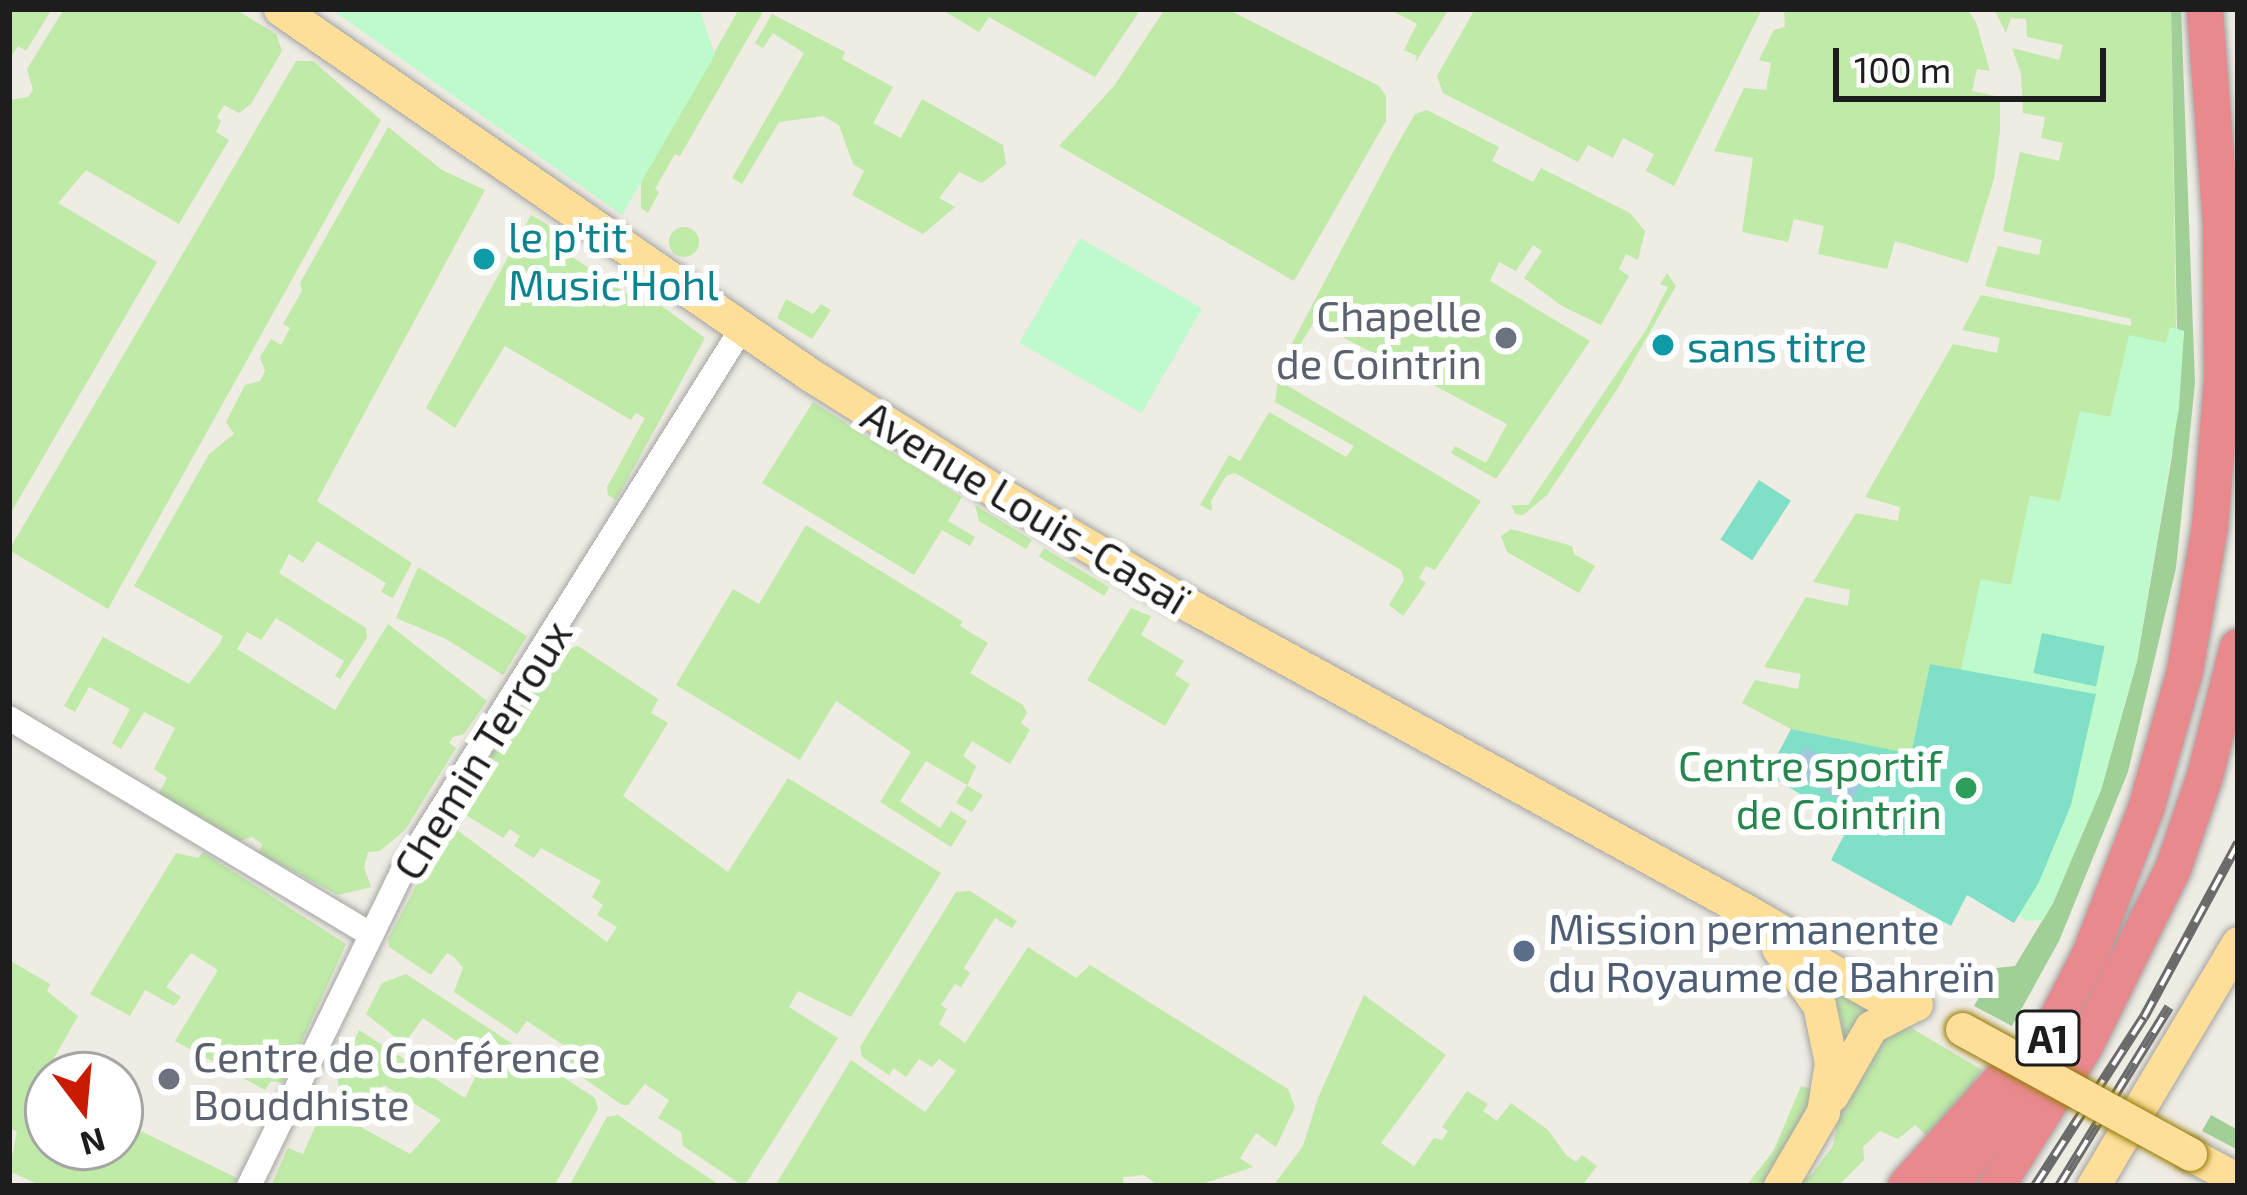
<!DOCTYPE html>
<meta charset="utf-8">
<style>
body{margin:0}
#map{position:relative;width:2247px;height:1195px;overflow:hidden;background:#efece3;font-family:"Exo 2",sans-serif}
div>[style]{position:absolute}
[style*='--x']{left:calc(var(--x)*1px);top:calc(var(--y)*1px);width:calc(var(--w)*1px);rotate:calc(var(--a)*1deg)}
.grass>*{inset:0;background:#bfeaa7;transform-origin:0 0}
.round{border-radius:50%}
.forest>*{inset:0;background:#a0cf97}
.park>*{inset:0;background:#befacb;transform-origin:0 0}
.pitch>*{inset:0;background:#7fdfc7;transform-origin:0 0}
.water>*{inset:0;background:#a2c8dd;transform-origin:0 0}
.roads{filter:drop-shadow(0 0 3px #a4a4a4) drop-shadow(0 0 3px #a4a4a4)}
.minor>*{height:24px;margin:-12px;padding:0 12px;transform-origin:12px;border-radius:12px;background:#fff}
.major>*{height:33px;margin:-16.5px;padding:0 16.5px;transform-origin:16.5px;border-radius:16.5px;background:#fddf99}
.highway>*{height:36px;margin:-18px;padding:0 18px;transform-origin:18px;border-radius:18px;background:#e8898e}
.rail>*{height:10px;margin-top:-5px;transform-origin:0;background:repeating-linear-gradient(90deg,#fff 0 18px,#6b6b6b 0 36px);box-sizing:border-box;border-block:3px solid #6b6b6b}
.bridges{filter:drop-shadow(0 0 3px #967900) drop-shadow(0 0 3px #967900)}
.major-bridge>*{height:33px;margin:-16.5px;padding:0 16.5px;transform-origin:16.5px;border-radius:16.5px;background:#fddf99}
.dots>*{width:33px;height:33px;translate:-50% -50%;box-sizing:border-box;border:6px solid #fff;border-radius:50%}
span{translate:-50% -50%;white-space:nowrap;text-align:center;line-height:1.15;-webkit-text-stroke:12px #fff;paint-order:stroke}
.shield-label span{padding:3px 9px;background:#fff;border:3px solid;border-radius:9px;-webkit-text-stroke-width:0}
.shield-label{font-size:39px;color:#1d1d1d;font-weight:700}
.culture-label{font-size:42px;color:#0d838f}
.left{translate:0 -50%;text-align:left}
.worship-label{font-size:42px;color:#5b616d}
.right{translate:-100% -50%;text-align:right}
.street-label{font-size:42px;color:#1d1d1d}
.leisure-label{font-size:42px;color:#27864d}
.service-label{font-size:42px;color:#4e5e75}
.frame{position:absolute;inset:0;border:12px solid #1d1d1d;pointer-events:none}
.north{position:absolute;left:24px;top:1051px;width:120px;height:120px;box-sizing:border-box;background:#fff;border:3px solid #a5a5a5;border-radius:50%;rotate:164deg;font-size:33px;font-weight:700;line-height:48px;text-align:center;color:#1d1d1d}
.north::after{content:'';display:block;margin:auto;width:42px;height:54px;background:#ca1b00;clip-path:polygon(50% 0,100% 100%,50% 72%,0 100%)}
.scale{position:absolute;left:1833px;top:48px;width:273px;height:54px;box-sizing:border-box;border:6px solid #1d1d1d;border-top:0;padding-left:15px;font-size:36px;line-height:42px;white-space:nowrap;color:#1d1d1d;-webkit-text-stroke:9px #fff;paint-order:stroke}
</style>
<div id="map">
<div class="grass">
<i style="clip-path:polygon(9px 9px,52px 9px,26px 51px,18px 46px,9px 60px)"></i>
<i style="clip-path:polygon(64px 9px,235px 9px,276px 34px,282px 51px,251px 104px,239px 113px,224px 105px,217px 117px,221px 121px,216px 132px,229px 140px,179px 224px,86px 170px,58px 203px,157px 262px,9px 516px,9px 100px,28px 97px,33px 90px,27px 69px)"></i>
<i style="clip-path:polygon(739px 9px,764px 10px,680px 156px,675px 154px,655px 189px,659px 192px,648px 213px,641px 208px,641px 182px)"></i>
<i style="clip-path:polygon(941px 9px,991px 10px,1141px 9px,1095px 77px,989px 17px,979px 32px)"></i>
<i style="clip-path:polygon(1165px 9px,1227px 9px,1379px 86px,1386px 96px,1386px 121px,1294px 281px,1059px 146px,1114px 86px)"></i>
<i style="clip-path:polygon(1389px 9px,1449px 9px,1415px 63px,1417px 56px,1404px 50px,1417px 24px)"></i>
<i style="clip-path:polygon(1475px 9px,1762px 9px,1674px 186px,1646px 171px,1654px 154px,1623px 138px,1613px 158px,1588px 145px,1578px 162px,1443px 93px,1437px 76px)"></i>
<i style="clip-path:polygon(1784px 9px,1967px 9px,1976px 22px,1990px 71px,1977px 69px,1972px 91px,2000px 97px,2000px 130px,1994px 179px,1968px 263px,1895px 241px,1887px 269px,1818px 254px,1824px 226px,1794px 219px,1788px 242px,1742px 232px,1753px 158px,1714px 151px,1744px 88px,1766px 90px,1771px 63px,1759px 60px,1774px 30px,1785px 27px)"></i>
<i style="clip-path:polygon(1994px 9px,2171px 9px,2176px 329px,2170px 328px,2166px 343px,2110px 417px,2080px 412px,2060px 502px,2030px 496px,2011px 585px,1981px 580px,1961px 670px,1930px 664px,1911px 755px,1791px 729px,1742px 703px,1755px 680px,1798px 689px,1801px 674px,1764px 667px,1806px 597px,1848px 606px,1850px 590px,1813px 582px,1856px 513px,1898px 521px,1900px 507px,1865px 497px,1953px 344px,1997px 353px,2000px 338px,1962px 330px,1981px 295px,2131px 326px,2131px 319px,1985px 286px,1998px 246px,2039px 255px,2042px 240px,2003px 231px,2020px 152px,2059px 161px,2063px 143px,2041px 138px,2045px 117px,2023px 113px,2021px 74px,2012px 48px,2059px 60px,2063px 45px,2027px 37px,2026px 19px,2011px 18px,2006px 33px)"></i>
<i style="clip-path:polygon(772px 14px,845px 52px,842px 59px,893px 87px,873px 123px,901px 138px,922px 99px,1003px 145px,1006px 164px,982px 183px,959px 172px,939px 198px,955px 207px,923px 234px,852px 195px,864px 171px,853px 164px,839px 125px,823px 116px,779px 122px,742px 184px,732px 178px,804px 53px,773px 33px,763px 48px,755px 43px)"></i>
<i style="clip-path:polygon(296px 61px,313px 61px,381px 120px,108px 609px,9px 550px)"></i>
<i style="clip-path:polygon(1427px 110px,1499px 147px,1492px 161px,1533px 182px,1541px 168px,1630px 213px,1645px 231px,1638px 260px,1626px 254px,1619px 269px,1629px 276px,1601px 325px,1562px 306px,1524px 278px,1542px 251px,1533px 245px,1516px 271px,1499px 262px,1490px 281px,1590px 341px,1496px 479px,1451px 453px,1455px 446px,1486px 463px,1507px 424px,1314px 322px,1295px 353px,1289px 349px,1392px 154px,1415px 114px)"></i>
<i style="clip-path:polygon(388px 127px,442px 170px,485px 190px,317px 501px,412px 563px,393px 598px,381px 592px,386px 583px,317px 541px,303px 563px,289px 554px,279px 573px,366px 628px,367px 638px,340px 679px,335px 676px,344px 661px,276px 618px,261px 640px,247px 632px,237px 649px,335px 710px,388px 624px,487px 701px,464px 734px,453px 737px,449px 743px,456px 748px,405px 830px,380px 851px,368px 852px,364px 867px,371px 887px,338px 895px,259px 853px,262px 844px,252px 837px,240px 841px,159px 793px,167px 778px,154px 769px,175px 728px,144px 712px,121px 749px,112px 743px,130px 709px,89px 687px,75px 712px,64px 706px,103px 637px,189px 684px,220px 643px,223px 636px,134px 586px,209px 454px,234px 434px,226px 422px,245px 385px,260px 381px,265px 371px,260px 357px,271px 339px,281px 345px,290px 328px,283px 324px,302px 291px,300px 283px)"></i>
<i style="clip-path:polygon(531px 215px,548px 225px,556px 246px,645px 306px,651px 298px,705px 338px,616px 500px,608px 495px,607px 487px,645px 418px,636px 413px,631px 420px,505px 346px,455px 428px,426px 408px)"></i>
<i class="round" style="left:669px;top:227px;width:30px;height:30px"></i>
<i style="clip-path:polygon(1667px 273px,1676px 286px,1618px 388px,1547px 495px,1523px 515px,1515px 514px,1511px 505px,1528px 505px,1646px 330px,1668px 287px,1660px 284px)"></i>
<i style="clip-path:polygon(786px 299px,813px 314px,821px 304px,831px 310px,812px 339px,777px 318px)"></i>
<i style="clip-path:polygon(1278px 380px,1481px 501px,1435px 570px,1426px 566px,1419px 578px,1426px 583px,1403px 616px,1389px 605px,1404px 580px,1401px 570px,1235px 473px,1226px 476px,1211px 501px,1212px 511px,1200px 505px,1229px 455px,1240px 461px,1269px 412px,1346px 457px,1354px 446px,1275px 402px)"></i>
<i style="clip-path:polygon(813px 402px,962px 497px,948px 521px,975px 537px,970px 546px,942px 530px,914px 575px,762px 483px)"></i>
<i style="clip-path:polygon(975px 505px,1032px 540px,1026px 549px,979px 521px)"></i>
<i style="clip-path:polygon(806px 525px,962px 621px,960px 626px,988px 643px,970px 673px,1023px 705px,1027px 713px,1021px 723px,1030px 730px,1010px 764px,972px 741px,963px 756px,976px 766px,967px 786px,983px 795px,972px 812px,956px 803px,967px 785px,926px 761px,900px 801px,940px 828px,951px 811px,967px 821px,951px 847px,880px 802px,911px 752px,836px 701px,800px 760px,676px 685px,733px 589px,759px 604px)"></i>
<i style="clip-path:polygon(1511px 529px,1572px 546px,1574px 554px,1595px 566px,1579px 593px,1507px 552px,1501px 536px)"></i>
<i style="left:1044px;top:548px;width:76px;height:10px;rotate:31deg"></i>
<i style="clip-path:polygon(418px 567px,527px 636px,503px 675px,446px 639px,396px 618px)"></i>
<i style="clip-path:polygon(1131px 608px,1151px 616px,1141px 635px,1184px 661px,1175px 675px,1190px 684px,1165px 726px,1087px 680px)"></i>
<i style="clip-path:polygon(578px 646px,658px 699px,651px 713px,668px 723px,623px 796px,728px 872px,788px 778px,941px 873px,851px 1017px,798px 991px,789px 1007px,838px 1038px,747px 1182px,740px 1184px,683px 1146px,681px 1132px,658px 1118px,669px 1100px,645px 1084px,628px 1105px,622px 1105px,569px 1068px,565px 1046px,527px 1021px,517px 1034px,454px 992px,463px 968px,454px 957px,447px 953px,431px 975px,389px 947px,388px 939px,449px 824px,607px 942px,617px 927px,597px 915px,603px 905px,592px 897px,601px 881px,541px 848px,534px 858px,514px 846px,520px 836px,510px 829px,503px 838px,456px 809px,557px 653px)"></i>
<i style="clip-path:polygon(203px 852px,346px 944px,283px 1083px,271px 1081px,265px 1090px,175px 1041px,218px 970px,191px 953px,166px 987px,181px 997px,174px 1006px,145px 990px,130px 1016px,90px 994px,176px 853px,198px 858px)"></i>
<i style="clip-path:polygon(970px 891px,1017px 921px,1012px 928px,995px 918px,964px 968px,970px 973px,961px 987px,955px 984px,941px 1005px,947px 1009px,939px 1024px,965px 1043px,1028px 947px,1076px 978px,1090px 965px,1288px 1089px,1295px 1107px,1276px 1147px,1256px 1133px,1240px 1158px,1253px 1167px,1196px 1186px,1159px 1186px,1144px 1175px,1123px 1177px,1124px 1186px,775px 1186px,851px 1060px,925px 1112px,956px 1071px,939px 1059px,932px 1067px,919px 1059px,906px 1077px,894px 1068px,889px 1075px,862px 1057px,860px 1047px,956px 892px)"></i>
<i style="clip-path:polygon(9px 960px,50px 984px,47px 991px,78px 1016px,41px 1081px,48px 1086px,48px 1147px,120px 1147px,120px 1121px,237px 1178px,234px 1186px,42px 1186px,9px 1171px,17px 1132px,9px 1127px)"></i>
<i style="clip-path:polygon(406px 974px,595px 1098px,598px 1109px,554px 1186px,271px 1186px,288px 1148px,303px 1154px,324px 1107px,410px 1154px,441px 1120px,384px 1085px,367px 1109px,340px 1097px,337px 1076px,359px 1030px,465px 1098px,484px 1060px,423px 1018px,404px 1044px,366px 1014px,382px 983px)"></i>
<i style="clip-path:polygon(1830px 985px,1877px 1003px,1844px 1056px,1841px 1018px)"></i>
<i style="clip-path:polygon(1364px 995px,1446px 1055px,1381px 1143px,1414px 1166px,1434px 1138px,1442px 1140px,1448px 1131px,1442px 1127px,1467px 1091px,1488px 1104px,1483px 1111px,1497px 1121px,1511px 1103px,1548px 1130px,1566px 1155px,1576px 1162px,1582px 1155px,1597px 1166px,1582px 1186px,1273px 1186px,1303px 1146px,1318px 1098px)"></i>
<i style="clip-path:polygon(1908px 1026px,1982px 1070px,1958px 1107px,1929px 1138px,1915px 1125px,1898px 1139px,1880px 1131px,1863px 1147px,1864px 1160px,1838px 1186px,1794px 1186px,1812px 1174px,1833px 1146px,1839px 1114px,1870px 1045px)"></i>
<i style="clip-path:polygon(1801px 1086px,1816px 1090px,1766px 1186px,1746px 1186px,1774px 1150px)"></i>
<i style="clip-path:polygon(618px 1115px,679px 1158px,721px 1186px,569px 1186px,607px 1117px)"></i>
</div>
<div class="forest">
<i style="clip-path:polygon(2171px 9px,2181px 9px,2195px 383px,2176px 568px,2128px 772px,2059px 941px,2012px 1026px,1974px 1006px,1996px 968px,2015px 966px,2053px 903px,2101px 790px,2137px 661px,2172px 456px,2184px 332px,2177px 329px)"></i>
<i style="clip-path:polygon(2211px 1115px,2238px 1130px,2238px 1150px,2202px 1131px)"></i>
</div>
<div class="park">
<i style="clip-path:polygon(331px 9px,699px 9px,715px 55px,622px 215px)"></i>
<i style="left:1080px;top:238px;width:141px;height:121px;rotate:30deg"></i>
<i style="clip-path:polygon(2170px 327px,2184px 331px,2179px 408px,2137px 661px,2101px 790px,2053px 903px,2043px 920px,2027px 921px,2019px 915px,2053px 850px,2095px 694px,1961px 670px,1981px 579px,2011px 585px,2030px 496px,2060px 501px,2080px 411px,2110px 417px,2129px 335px,2166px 343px)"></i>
</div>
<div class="pitch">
<i style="left:1759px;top:480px;width:38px;height:71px;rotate:33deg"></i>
<i style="left:2042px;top:633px;width:64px;height:41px;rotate:12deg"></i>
<i style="clip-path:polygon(1930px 664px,2096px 694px,2071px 805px,2039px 882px,2014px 923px,1967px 895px,1951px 926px,1831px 860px,1850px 824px,1767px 774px,1791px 729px,1911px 754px)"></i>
</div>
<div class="water">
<i style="left:1805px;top:747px;width:67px;height:28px;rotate:30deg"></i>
</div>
<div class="roads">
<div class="minor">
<i style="--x:9;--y:718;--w:421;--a:30.9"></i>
<i style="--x:249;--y:1186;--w:349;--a:-64"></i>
<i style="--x:402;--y:872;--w:642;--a:-57.99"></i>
</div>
<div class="major">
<i style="--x:280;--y:9;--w:643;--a:34.6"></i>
<i style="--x:809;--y:374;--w:222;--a:32.1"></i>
<i style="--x:997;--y:492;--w:223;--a:30.5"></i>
<i style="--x:1189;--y:605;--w:634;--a:28.75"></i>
<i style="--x:1745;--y:910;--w:72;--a:30.1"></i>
<i style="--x:1807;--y:946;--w:21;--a:55"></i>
<i style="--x:1819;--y:963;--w:78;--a:29.8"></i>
<i style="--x:1887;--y:1002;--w:29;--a:4"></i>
<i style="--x:1778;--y:948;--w:70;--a:54.3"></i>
<i style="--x:1819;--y:1005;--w:59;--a:78.3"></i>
<i style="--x:1831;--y:1063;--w:50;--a:99.3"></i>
<i style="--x:1823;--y:1112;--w:86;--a:120.2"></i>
<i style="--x:1832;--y:1095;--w:78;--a:-60.2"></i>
<i style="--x:1871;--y:1027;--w:50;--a:-27.6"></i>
<i style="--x:2190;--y:1154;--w:55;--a:28.4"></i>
<i style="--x:2093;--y:1186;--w:283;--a:-59.2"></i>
</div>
<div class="highway">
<i style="--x:1906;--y:1186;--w:140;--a:-48.2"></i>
<i style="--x:1952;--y:1186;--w:140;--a:-55.7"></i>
<i style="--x:2031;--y:1070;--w:132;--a:-63"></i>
<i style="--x:2091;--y:952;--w:153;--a:-69"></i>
<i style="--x:2146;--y:809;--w:143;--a:-74.2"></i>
<i style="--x:2185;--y:671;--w:146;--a:-80.2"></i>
<i style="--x:2210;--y:527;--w:146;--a:-85.3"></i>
<i style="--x:2222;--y:381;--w:157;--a:-90.4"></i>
<i style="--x:2221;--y:224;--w:216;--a:-94.3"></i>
<i style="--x:1997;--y:1186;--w:165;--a:-57.8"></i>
<i style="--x:2085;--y:1046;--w:198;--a:-63.6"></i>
<i style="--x:2173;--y:869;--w:98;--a:-71"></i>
<i style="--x:2205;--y:776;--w:133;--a:-75.7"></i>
</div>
</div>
<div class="rail">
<i style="--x:2035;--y:1186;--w:201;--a:-57.2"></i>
<i style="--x:2144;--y:1017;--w:198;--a:-61.6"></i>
<i style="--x:2059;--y:1186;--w:210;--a:-58.4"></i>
</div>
<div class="bridges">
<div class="major-bridge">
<i style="--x:1962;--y:1029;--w:260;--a:28.7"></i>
</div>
</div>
<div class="dots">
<i style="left:484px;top:259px;background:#0f9aa8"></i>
<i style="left:1506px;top:338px;background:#6b7280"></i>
<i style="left:1663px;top:345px;background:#0f9aa8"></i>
<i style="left:1966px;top:788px;background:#2e9e5b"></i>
<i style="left:1524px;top:951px;background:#5c6f8a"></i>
<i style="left:169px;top:1079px;background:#6b7280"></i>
</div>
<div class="shield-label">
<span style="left:2048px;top:1038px">A1</span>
</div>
<div class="culture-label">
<span class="left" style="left:508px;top:259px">le p'tit<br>Music'Hohl</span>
<span class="left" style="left:1687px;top:345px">sans titre</span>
</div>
<div class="worship-label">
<span class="right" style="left:1482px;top:338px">Chapelle<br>de Cointrin</span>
<span class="left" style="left:193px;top:1079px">Centre de Conférence<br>Bouddhiste</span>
</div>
<div class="street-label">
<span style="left:1026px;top:506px;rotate:31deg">Avenue Louis-Casaï</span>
<span style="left:481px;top:749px;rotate:-58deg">Chemin Terroux</span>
</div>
<div class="leisure-label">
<span class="right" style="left:1942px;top:788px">Centre sportif<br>de Cointrin</span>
</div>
<div class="service-label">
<span class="left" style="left:1548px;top:951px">Mission permanente<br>du Royaume de Bahreïn</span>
</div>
<div class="frame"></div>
<div class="north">N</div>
<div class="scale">100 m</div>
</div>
